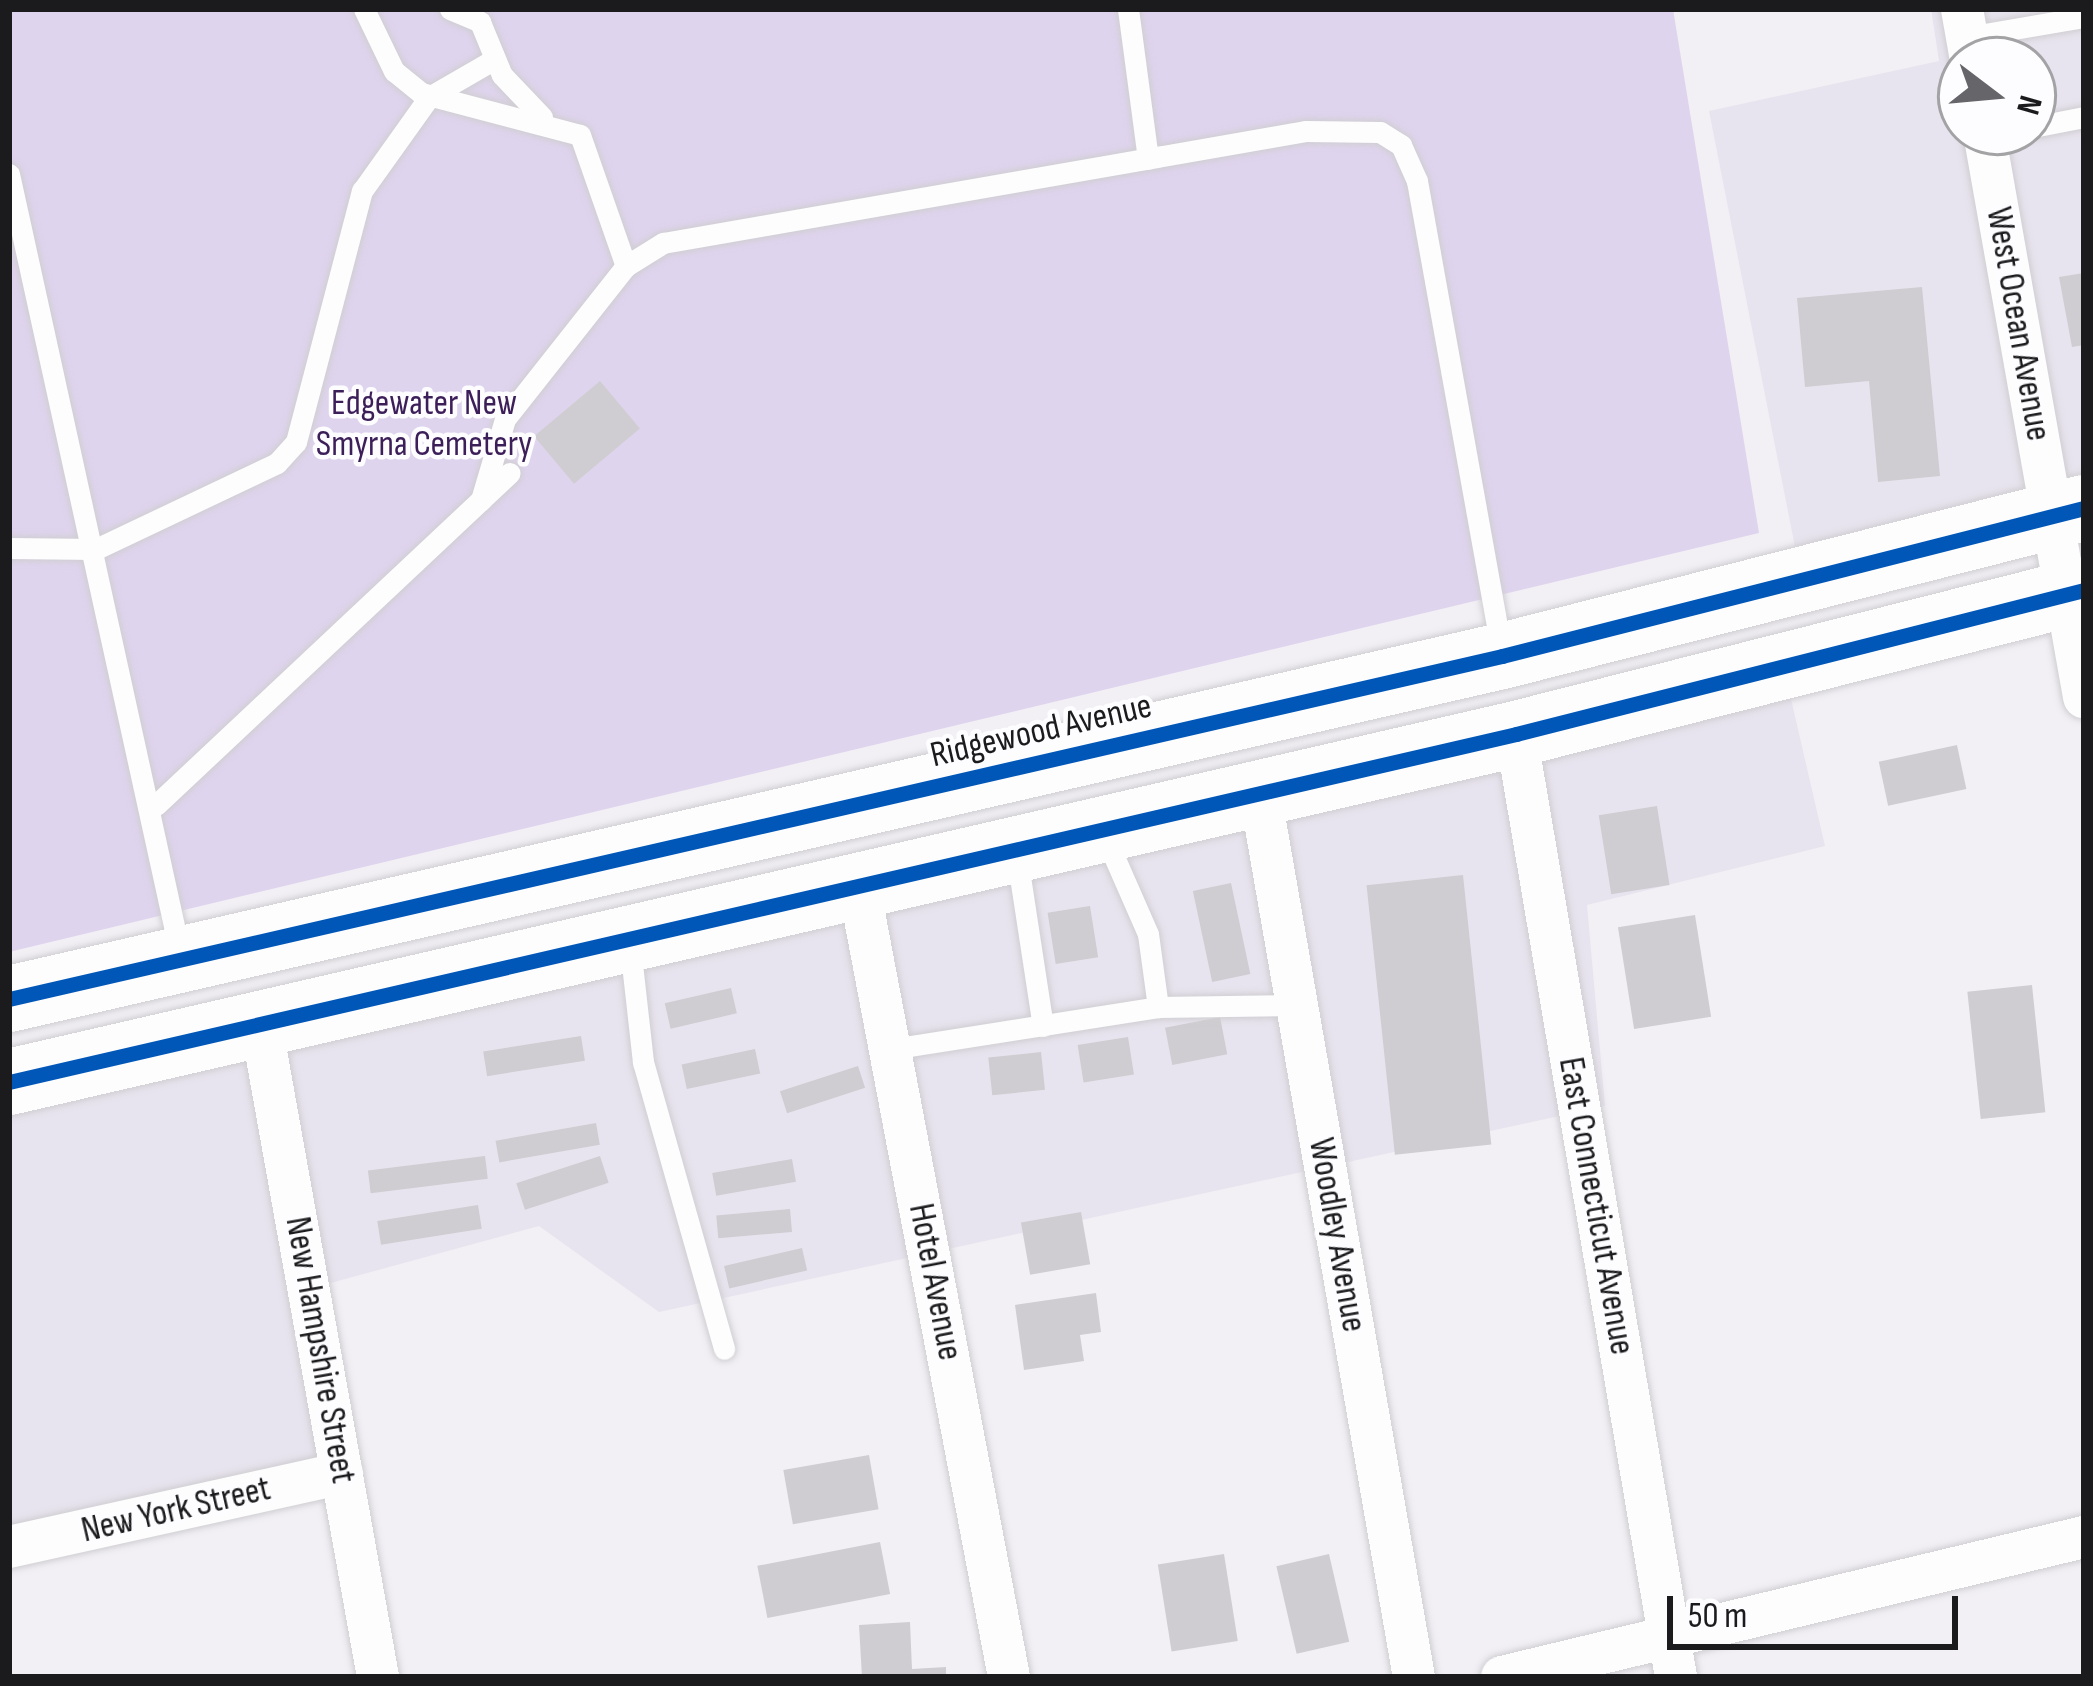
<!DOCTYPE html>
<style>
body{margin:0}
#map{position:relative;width:2093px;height:1686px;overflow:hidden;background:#f2f0f5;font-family:"Sofia Sans Condensed",sans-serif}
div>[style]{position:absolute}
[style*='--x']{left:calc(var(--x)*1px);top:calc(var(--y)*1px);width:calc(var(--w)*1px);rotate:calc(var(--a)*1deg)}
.built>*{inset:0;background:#e8e4ef}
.green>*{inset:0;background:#dfd4ee}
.building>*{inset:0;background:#cfcdd1;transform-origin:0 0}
.roads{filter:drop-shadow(0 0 3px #d0ced2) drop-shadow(0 0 3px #d0ced2)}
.service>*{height:21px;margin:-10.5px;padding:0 10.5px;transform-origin:10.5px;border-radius:10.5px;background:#fdfdfe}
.minor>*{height:42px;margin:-21px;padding:0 21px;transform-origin:21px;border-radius:21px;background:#fdfdfe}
.primary>*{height:66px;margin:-33px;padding:0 33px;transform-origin:33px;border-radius:33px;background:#fdfdfe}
.cycleway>*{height:15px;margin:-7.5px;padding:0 7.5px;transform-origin:7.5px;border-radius:7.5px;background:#0057b8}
span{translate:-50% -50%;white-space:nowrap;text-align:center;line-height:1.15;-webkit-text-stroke:9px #fdfcfe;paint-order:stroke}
.street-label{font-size:36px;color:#1b1a1d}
.park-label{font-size:36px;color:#3c1e59}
.frame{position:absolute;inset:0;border:12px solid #1b1a1d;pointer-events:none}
.north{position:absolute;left:1937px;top:36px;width:120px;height:120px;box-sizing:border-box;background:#fdfcfe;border:3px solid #a3a2a4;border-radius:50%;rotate:106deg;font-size:33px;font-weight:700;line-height:48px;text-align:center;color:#1b1a1d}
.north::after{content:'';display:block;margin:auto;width:42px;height:54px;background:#666569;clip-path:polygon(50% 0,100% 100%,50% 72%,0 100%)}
.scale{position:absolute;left:1667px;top:1596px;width:291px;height:54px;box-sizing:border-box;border:6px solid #1b1a1d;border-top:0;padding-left:15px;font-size:36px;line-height:42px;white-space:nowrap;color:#1b1a1d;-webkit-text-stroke:9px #fdfcfe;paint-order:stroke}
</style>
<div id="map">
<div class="built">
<i style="clip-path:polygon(evenodd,1931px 9px,2084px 9px,2084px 473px,1795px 547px,1709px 111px,1939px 61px,1931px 9px,1961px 60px,2033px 60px,2033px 132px,1961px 132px,1961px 60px)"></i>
<i style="clip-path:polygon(1788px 686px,1825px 846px,1587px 905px,1605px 1106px,659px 1312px,539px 1226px,327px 1284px,359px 1461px,9px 1540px,9px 1103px)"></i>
</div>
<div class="green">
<i style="clip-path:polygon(9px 9px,1673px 9px,1759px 533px,9px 952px)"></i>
</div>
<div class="building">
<i style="clip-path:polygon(2084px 273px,2084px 345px,2072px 347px,2059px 277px)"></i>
<i style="clip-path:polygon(1922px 287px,1940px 476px,1878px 482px,1869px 381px,1805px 387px,1797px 298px)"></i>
<i style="left:600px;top:381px;width:62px;height:86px;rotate:50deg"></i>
<i style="left:1957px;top:745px;width:45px;height:80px;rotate:78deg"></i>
<i style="left:1657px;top:806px;width:80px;height:59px;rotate:81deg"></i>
<i style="left:1463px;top:875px;width:271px;height:97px;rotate:84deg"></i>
<i style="left:1231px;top:883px;width:93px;height:39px;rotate:78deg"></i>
<i style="left:1090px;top:906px;width:52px;height:43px;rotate:81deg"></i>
<i style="left:1695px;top:915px;width:103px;height:78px;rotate:81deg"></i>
<i style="left:2032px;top:985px;width:128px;height:65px;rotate:84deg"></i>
<i style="left:731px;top:988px;width:26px;height:68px;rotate:77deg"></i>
<i style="left:1220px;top:1017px;width:38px;height:56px;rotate:79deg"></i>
<i style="left:581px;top:1036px;width:25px;height:99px;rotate:81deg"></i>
<i style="left:1128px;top:1037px;width:38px;height:51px;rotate:81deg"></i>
<i style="left:755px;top:1049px;width:25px;height:75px;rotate:78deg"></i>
<i style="left:1041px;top:1052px;width:38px;height:53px;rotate:84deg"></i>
<i style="left:858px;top:1066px;width:23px;height:82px;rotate:72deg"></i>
<i style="left:596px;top:1123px;width:22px;height:102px;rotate:80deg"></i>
<i style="left:485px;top:1156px;width:23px;height:118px;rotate:83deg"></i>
<i style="left:600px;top:1156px;width:28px;height:88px;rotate:72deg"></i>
<i style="left:792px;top:1159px;width:23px;height:81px;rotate:80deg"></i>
<i style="left:478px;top:1205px;width:24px;height:102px;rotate:81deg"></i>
<i style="left:790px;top:1209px;width:23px;height:74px;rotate:85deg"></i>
<i style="left:1081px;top:1212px;width:53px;height:61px;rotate:80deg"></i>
<i style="left:802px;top:1248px;width:23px;height:80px;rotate:77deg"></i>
<i style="clip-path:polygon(1096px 1293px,1101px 1332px,1080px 1335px,1084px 1361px,1024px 1370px,1015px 1305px)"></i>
<i style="left:869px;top:1455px;width:55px;height:87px;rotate:80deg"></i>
<i style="left:880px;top:1542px;width:53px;height:125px;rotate:79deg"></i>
<i style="left:1224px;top:1554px;width:88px;height:67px;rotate:81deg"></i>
<i style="left:1329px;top:1554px;width:90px;height:54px;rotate:77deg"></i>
<i style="clip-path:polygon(910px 1622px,912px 1669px,946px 1667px,946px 1677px,862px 1677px,859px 1625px)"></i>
</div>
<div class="roads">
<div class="service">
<i style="--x:364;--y:9;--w:69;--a:64.2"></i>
<i style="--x:394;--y:71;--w:35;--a:39"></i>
<i style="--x:421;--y:93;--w:164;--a:14.8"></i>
<i style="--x:580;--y:135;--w:139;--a:70.7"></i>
<i style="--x:450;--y:9;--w:33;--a:23"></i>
<i style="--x:480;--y:22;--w:57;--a:67.5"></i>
<i style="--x:502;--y:75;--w:58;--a:46.4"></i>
<i style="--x:1128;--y:9;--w:151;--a:82.4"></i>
<i style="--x:1967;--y:37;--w:119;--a:-9.7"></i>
<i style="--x:2033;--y:127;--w:52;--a:-11.1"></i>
<i style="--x:9;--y:174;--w:798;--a:77.62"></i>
<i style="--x:481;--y:500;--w:84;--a:-73.5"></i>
<i style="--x:505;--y:419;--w:195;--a:-51.7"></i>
<i style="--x:626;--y:266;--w:44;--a:-31.9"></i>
<i style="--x:663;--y:243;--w:653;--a:-9.88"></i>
<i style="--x:1306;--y:131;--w:74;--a:0.8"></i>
<i style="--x:1380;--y:132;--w:25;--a:32"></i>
<i style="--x:1401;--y:145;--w:39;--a:66"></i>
<i style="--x:1417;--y:181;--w:475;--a:79.8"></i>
<i style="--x:9;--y:548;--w:87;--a:0.7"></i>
<i style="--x:96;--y:549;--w:200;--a:-25.4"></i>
<i style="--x:277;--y:463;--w:28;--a:-48"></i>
<i style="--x:296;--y:442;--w:260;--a:-75.3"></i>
<i style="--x:362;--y:191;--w:115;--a:-54.5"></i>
<i style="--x:429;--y:97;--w:74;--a:-30"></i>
<i style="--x:156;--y:805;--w:485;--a:-43.2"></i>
<i style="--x:1105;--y:836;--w:107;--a:66.3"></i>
<i style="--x:1148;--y:934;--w:74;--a:82.2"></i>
<i style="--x:1017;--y:857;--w:171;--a:81.3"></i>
<i style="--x:630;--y:946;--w:117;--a:83.6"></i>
<i style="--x:643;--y:1062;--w:298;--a:74.2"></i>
<i style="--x:891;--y:1049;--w:270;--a:-8.9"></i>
<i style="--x:1158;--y:1007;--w:139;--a:-0.8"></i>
</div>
<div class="minor">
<i style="--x:1962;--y:9;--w:52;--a:80"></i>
<i style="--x:1984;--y:132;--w:574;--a:79.96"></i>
<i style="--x:1516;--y:734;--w:956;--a:80.37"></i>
<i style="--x:1260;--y:793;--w:897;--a:80.12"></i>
<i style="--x:859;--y:887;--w:804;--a:79.25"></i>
<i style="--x:261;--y:1024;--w:663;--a:79.84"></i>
<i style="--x:9;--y:1547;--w:341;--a:-12.5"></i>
<i style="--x:1502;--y:1677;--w:599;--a:-13.53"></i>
</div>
<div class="primary">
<i style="--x:9;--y:999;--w:1532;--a:-12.94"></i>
<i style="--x:1502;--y:656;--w:601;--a:-14.27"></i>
<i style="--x:9;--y:1082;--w:1547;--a:-13"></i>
<i style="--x:1516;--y:734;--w:586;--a:-14.23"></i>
</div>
</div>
<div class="cycleway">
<i style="--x:9;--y:999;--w:1532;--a:-12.94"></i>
<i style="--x:1502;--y:656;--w:601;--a:-14.27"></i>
<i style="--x:9;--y:1082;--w:1547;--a:-13"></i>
<i style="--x:1516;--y:734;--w:586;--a:-14.23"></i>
</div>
<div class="street-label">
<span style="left:2018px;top:324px;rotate:80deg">West Ocean Avenue</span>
<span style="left:1041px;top:731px;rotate:-13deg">Ridgewood Avenue</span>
<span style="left:1596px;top:1206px;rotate:80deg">East Connecticut Avenue</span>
<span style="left:1337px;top:1235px;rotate:80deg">Woodley Avenue</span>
<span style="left:935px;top:1282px;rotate:79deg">Hotel Avenue</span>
<span style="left:320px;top:1350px;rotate:80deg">New Hampshire Street</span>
<span style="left:176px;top:1510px;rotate:-13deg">New York Street</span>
</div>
<div class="park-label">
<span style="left:424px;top:424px">Edgewater New<br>Smyrna Cemetery</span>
</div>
<div class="frame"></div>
<div class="north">N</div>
<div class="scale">50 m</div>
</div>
